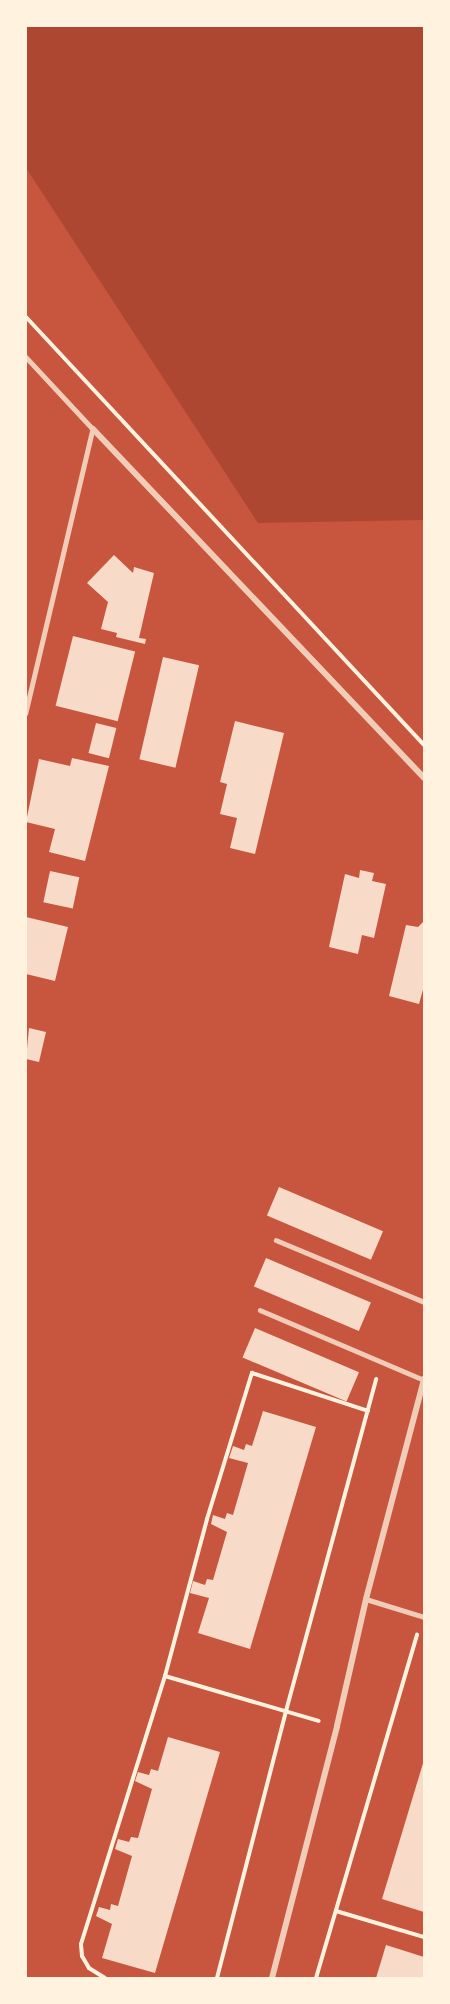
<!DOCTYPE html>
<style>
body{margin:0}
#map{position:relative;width:450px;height:2004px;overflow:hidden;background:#c8553d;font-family:"Titillium Web",sans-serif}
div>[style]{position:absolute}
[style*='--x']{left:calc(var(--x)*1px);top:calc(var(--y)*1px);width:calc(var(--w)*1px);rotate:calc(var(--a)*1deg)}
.green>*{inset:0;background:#ae4732}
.building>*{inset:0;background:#f7dbc8;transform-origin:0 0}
.path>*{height:4px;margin:-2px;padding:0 2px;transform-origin:2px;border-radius:2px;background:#fff3e0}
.service>*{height:4.5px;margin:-2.25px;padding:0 2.25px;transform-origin:2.25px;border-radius:2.25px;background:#f1ccb7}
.minor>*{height:6px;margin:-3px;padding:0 3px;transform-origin:3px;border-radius:3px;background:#f1ccb7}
span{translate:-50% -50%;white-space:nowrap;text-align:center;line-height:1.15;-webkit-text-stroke:4.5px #fff3e0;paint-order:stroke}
.frame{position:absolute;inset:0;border:27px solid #fff3e0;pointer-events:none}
</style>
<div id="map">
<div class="green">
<i style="clip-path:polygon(26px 26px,424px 26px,424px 520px,258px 523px,26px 168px)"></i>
</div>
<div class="building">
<i style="clip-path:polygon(114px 555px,133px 573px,134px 567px,154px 573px,139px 638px,146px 639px,145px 644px,116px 637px,117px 633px,101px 629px,108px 602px,87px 583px)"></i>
<i style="left:73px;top:636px;width:64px;height:72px;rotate:14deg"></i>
<i style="left:163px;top:657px;width:37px;height:105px;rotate:13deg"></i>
<i style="clip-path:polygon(235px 721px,284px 733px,255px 854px,230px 848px,237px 818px,220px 814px,227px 784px,220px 782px)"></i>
<i style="left:96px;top:723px;width:21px;height:31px;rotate:14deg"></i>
<i style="clip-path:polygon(72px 758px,109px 766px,85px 861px,49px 852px,55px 829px,26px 822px,39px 759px,70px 766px)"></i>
<i style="clip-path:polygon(360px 870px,374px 873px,372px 881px,386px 884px,374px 938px,362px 935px,358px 954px,329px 947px,345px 874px,359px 878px)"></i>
<i style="left:50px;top:871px;width:30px;height:32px;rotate:12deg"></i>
<i style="clip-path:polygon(26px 917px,68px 927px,55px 981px,26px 974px)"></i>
<i style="clip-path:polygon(424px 921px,424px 986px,419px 1004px,389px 996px,406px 925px,418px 927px)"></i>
<i style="clip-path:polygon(29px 1028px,46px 1032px,39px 1062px,26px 1059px)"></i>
<i style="left:279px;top:1187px;width:113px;height:31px;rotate:23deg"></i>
<i style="left:266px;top:1258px;width:114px;height:31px;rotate:23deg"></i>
<i style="left:255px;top:1328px;width:113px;height:32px;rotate:23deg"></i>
<i style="clip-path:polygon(263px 1411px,316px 1427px,250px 1649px,198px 1633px,209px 1598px,190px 1593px,193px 1581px,205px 1585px,207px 1579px,213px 1580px,227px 1532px,211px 1524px,213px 1515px,225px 1519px,227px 1513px,233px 1515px,248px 1463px,229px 1458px,233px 1446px,244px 1450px,246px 1444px,252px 1446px)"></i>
<i style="clip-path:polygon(168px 1737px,220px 1752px,155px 1973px,102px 1958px,112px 1924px,96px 1916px,99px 1907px,110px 1910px,111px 1904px,118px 1906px,132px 1856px,115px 1849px,118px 1839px,129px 1842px,131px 1837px,138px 1838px,152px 1789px,135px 1781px,138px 1772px,149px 1775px,151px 1769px,158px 1771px)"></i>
<i style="clip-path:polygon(424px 1760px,424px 1912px,382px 1899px)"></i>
<i style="clip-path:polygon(386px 1945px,424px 1957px,424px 1978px,376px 1978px)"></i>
</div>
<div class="path">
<i style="--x:26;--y:317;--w:584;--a:47.08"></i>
<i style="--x:165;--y:1676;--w:160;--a:16.3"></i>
<i style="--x:336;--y:1911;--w:92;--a:16.5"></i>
<i style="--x:105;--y:1978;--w:19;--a:-148"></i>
<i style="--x:89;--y:1968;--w:14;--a:-120"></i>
<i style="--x:82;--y:1956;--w:12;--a:-95"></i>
<i style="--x:81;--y:1944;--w:281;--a:-72.6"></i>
<i style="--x:165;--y:1676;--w:163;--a:-75"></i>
<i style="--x:207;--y:1519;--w:153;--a:-72.9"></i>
<i style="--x:252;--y:1373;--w:122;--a:18.1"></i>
<i style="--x:217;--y:1978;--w:276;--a:-75.5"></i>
<i style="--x:286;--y:1711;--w:344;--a:-74.8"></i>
<i style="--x:316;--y:1978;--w:358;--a:-73.6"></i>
</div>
<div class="service">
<i style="--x:26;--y:357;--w:98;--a:47.1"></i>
<i style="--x:93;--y:429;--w:292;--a:103.3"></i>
<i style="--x:276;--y:1240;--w:160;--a:22.7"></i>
<i style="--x:260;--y:1310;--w:178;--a:23.1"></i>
<i style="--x:366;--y:1599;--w:61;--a:17.2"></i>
</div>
<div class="minor">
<i style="--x:93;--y:429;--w:481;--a:46.5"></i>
<i style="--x:272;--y:1978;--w:260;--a:-75.5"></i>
<i style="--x:337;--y:1726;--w:130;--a:-77.1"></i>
<i style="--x:366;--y:1599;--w:228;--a:-75.2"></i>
</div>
<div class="frame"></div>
</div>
